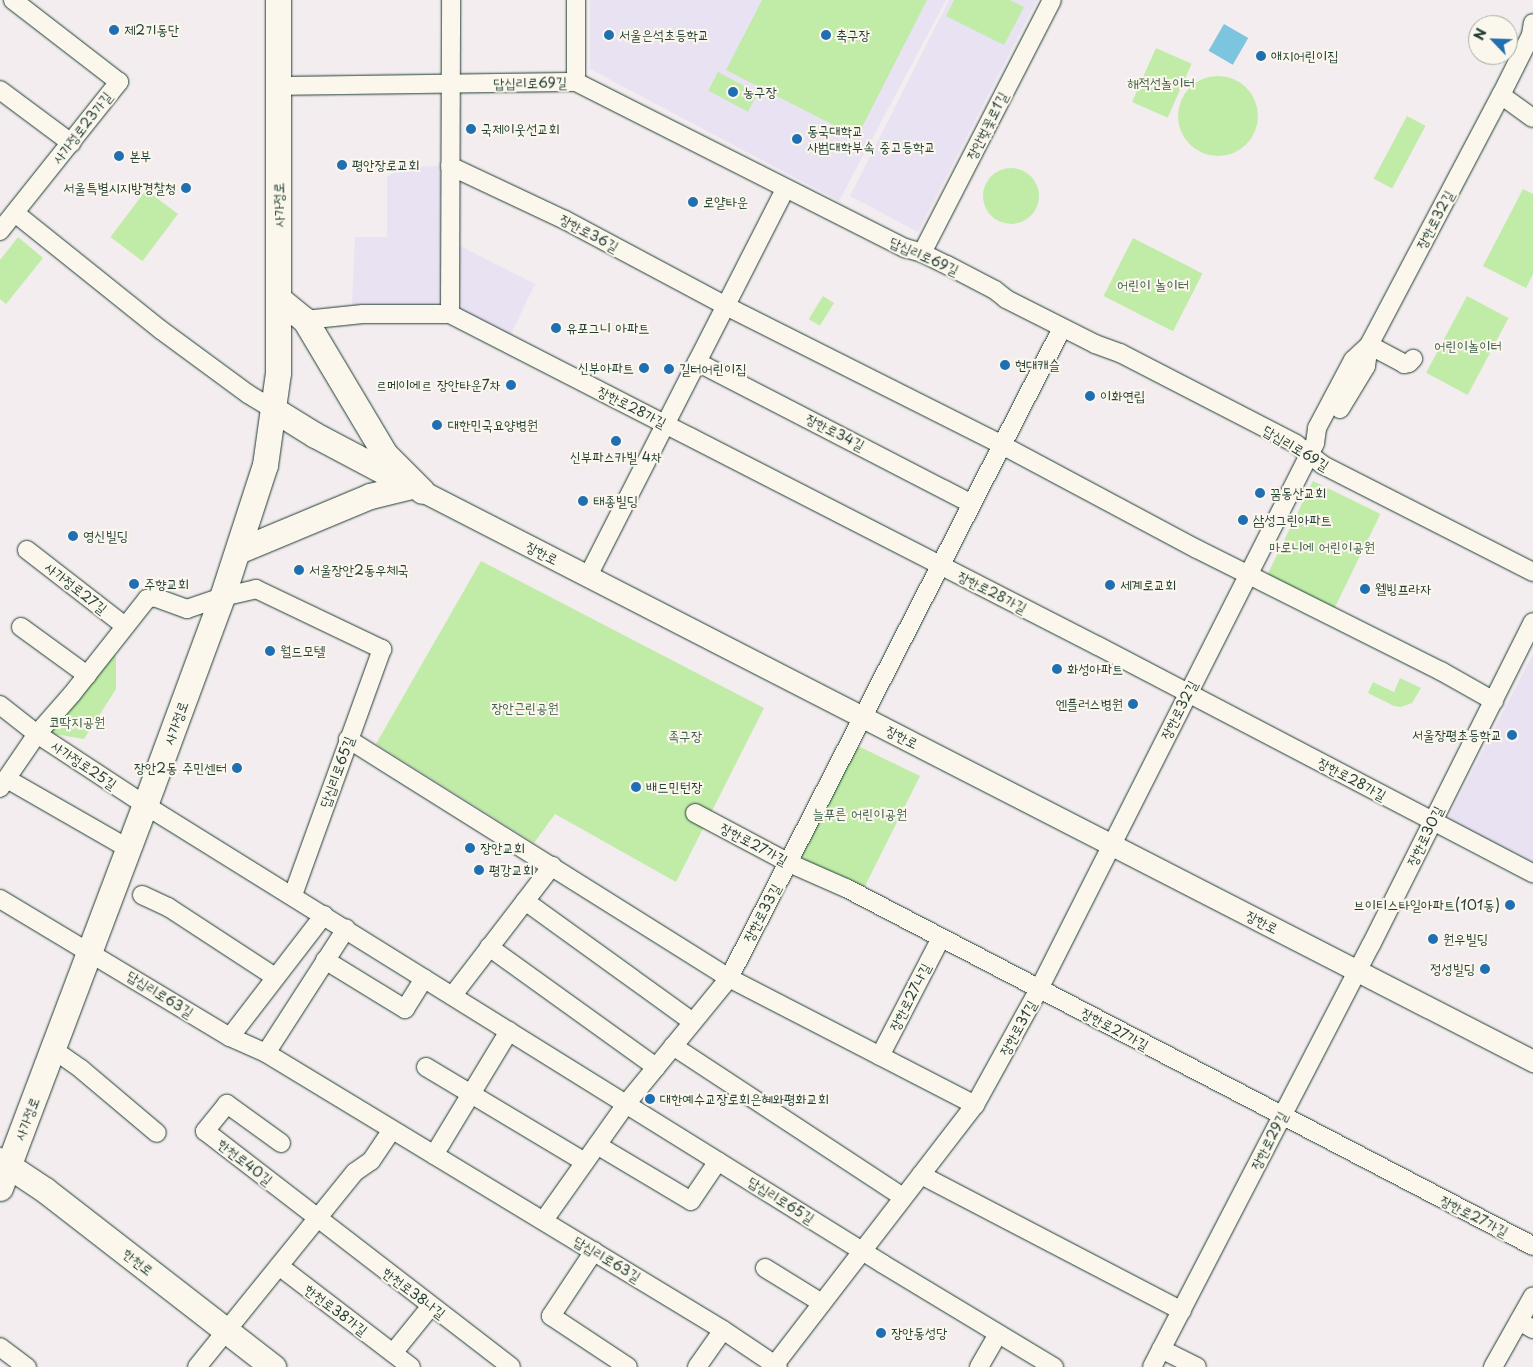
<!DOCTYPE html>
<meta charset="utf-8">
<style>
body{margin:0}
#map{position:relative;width:1533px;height:1367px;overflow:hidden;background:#f3edef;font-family:"Playpen Sans","Poor Story",sans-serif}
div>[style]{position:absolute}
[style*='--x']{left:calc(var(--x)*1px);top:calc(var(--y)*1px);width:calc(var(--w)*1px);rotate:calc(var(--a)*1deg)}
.built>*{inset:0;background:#e9e2f2}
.green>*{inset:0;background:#c0eca8;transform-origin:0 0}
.round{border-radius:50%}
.water>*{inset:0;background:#7dc5de;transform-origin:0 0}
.roads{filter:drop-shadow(0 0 1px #1f3d34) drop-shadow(0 0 1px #1f3d34)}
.minor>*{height:18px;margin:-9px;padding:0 9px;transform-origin:9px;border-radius:9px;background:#fbf7ec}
.tertiary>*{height:21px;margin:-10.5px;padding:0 10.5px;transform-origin:10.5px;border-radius:10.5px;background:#fbf7ec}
.secondary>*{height:25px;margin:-12.5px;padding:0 12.5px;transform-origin:12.5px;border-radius:12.5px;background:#fbf7ec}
.dots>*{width:14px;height:14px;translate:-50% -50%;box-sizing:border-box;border:2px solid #fbf7ec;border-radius:50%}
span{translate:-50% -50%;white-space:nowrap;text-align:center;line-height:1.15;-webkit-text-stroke:4px #fbf7ec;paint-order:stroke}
.poi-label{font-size:14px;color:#1f3d34}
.left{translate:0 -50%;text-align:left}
.right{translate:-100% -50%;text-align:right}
.street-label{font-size:14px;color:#1f3d34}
.park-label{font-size:14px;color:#3f604b}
.north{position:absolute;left:1468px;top:15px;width:50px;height:50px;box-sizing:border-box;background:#fbf7ec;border:1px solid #a3ada2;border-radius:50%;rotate:294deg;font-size:14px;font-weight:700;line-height:20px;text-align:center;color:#1f3d34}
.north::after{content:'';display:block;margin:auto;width:18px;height:22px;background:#1f6fb2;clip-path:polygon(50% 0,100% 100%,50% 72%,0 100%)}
</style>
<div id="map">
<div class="built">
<i style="clip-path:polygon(590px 0,946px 0,839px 201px,590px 69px)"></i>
<i style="clip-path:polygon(949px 0,1037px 0,918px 232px,850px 196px)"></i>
<i style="clip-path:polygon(442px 166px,454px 243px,535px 284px,509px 338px,446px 307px,352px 305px,355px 237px,387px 237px,387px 177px,404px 167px)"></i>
<i style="clip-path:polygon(1533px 654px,1533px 862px,1451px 821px,1449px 816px)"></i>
</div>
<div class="green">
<i style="clip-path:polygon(762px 0,927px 0,857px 137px,726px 70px)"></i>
<i style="clip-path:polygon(954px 0,1010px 0,1024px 7px,1004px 45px,946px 16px)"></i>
<i style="left:1156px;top:48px;width:39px;height:59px;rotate:24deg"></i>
<i style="left:718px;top:72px;width:45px;height:21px;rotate:28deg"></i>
<i class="round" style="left:1178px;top:76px;width:80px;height:80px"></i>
<i style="left:1407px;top:116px;width:21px;height:71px;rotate:28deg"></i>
<i class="round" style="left:983px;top:168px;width:56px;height:56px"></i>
<i style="clip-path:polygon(1523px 189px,1533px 194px,1533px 274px,1526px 288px,1483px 266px)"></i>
<i style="left:146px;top:190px;width:40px;height:59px;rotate:37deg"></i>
<i style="clip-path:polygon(18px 237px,43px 258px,6px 304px,0 299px,0 260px)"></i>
<i style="left:1133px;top:238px;width:78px;height:65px;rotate:27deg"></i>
<i style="left:823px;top:296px;width:13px;height:27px;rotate:32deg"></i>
<i style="left:1467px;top:296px;width:47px;height:87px;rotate:28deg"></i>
<i style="left:1313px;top:481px;width:75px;height:111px;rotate:26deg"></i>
<i style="clip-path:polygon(481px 561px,764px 708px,676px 882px,555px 814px,534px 843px,376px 744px)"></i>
<i style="clip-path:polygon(113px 649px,116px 658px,116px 689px,84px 739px,48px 733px)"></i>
<i style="clip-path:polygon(1400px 678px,1421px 688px,1412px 703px,1401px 707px,1394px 706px,1368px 693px,1373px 682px,1394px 692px)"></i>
<i style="clip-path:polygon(860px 747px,920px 776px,863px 890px,805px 862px,801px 851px,850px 751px)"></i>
</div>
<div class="water">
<i style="left:1224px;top:24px;width:28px;height:31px;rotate:30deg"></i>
</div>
<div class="roads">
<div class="minor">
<i style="--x:576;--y:82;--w:82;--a:-90"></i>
<i style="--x:278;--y:86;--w:298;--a:-0.8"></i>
<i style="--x:576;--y:82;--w:369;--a:26.8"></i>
<i style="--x:905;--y:248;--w:18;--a:16"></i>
<i style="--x:922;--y:253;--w:28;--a:26"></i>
<i style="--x:947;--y:265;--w:54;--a:27.5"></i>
<i style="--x:995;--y:290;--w:14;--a:39"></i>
<i style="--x:1006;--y:299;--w:100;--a:26.8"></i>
<i style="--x:1095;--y:344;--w:27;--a:20"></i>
<i style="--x:1120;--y:353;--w:198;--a:27.3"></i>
<i style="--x:1296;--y:444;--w:34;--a:38"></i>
<i style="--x:1323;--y:465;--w:236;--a:27"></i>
<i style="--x:0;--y:90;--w:89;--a:36.7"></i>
<i style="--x:1501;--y:95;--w:39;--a:36"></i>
<i style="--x:450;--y:166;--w:127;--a:25.2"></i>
<i style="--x:565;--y:220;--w:183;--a:28.1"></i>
<i style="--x:726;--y:306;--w:309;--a:26.7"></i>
<i style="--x:1002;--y:445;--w:221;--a:28.1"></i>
<i style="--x:1197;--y:549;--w:273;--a:26.6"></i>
<i style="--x:1441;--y:671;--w:61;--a:29.5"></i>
<i style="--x:15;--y:213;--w:187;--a:38.7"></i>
<i style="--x:161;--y:330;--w:108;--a:36.3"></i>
<i style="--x:248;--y:394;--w:29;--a:31"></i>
<i style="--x:0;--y:231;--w:191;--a:-51.4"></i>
<i style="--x:119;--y:82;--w:134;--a:-142.3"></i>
<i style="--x:922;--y:253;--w:284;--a:-62.8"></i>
<i style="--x:450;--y:314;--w:314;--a:-89.8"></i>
<i style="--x:305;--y:320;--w:58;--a:-5.9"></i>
<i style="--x:363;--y:314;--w:87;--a:0"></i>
<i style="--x:450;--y:314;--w:728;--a:27.13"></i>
<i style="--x:1098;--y:646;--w:491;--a:27.6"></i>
<i style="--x:1369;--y:345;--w:40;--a:28"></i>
<i style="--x:1404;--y:364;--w:5;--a:-11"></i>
<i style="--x:1409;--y:363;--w:6;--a:-45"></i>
<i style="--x:697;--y:362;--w:309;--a:27.3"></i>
<i style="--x:1340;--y:409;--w:50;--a:-58.8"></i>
<i style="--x:1366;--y:366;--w:21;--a:-82"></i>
<i style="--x:27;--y:550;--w:124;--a:37.8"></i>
<i style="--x:588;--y:576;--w:434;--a:-63"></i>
<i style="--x:21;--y:627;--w:82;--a:36"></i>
<i style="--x:0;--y:705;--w:47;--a:38.1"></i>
<i style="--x:37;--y:734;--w:129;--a:33.3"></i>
<i style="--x:145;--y:805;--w:869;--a:31.88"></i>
<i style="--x:883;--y:1264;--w:200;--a:31.1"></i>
<i style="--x:348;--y:739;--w:450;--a:32.1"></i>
<i style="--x:729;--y:978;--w:277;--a:27.3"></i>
<i style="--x:7;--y:779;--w:141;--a:29.8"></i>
<i style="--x:0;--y:788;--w:65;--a:-55.6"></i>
<i style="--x:37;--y:734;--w:53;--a:-48.8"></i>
<i style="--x:72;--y:694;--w:121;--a:-51.7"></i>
<i style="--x:147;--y:599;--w:7;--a:-16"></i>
<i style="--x:154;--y:597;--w:35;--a:20"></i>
<i style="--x:187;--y:609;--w:37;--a:-19"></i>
<i style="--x:222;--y:597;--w:35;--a:-13"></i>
<i style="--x:256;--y:589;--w:140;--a:25.5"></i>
<i style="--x:382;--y:649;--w:262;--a:109.9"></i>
<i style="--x:695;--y:813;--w:106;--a:28"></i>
<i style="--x:789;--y:863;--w:62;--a:23.7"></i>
<i style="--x:846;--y:888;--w:775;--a:27.52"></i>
<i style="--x:142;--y:895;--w:29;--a:25"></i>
<i style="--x:168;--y:907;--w:128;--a:33.2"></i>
<i style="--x:0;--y:899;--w:268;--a:31"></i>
<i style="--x:230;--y:1037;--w:39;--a:24"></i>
<i style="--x:266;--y:1053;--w:534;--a:31.22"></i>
<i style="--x:723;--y:1330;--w:66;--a:33.9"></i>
<i style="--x:525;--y:901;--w:207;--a:35.8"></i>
<i style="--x:489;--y:947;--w:206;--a:35.7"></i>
<i style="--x:325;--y:960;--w:94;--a:31.5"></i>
<i style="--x:405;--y:1009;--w:36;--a:-58"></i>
<i style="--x:453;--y:995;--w:163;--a:-52.5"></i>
<i style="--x:230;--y:1037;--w:154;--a:-52.4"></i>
<i style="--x:673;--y:1046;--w:275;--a:33.3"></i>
<i style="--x:54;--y:1050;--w:33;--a:35"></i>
<i style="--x:81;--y:1069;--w:99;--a:40.1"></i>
<i style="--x:266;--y:1053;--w:148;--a:-57.2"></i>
<i style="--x:880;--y:1056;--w:133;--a:-62.7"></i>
<i style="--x:426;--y:1067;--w:185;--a:30.9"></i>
<i style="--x:281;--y:1143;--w:67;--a:-144.2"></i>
<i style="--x:227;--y:1104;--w:35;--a:129"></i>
<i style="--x:205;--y:1131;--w:386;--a:37.6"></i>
<i style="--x:597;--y:1145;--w:109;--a:30.8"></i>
<i style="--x:691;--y:1201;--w:48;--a:-56"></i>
<i style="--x:434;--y:1155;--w:145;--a:-58.8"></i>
<i style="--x:921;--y:1175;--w:294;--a:27.5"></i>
<i style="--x:544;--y:1220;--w:142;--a:-54.7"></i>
<i style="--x:626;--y:1104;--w:163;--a:-50.7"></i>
<i style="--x:729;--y:978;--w:730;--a:-62.87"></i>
<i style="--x:594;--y:1251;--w:78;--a:123.5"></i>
<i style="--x:551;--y:1316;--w:92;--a:33.5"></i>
<i style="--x:279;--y:1266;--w:166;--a:37.4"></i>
<i style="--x:765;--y:1268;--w:67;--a:31.6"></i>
<i style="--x:1519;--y:1321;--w:16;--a:30"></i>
<i style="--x:0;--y:1347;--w:34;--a:37"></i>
<i style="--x:1161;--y:1349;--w:40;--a:26.6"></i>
<i style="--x:393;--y:1353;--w:60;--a:-51"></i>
<i style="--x:197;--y:1367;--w:251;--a:-51"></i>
<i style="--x:355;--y:1172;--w:19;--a:-35"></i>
<i style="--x:371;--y:1161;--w:37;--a:-56"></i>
<i style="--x:697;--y:1367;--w:45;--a:-54.9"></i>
<i style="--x:773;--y:1367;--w:331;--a:-52.4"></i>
<i style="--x:975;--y:1105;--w:132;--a:-61.1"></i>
<i style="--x:1039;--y:989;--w:612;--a:-63.18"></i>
<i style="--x:1315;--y:443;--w:15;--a:-82"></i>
<i style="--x:1317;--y:428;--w:77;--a:-62.1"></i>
<i style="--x:1353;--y:360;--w:22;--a:-43"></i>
<i style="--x:1369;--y:345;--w:283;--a:-62.2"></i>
<i style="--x:1501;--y:95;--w:67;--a:-63.4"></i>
<i style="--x:1531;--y:35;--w:12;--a:-81"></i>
<i style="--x:979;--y:1367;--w:38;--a:-60"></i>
<i style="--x:1152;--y:1367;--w:475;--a:-62.6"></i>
<i style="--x:1371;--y:945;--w:361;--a:-63.4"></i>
<i style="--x:1493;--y:1367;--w:81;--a:-60.6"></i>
</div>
<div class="tertiary">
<i style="--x:422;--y:491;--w:1249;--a:27.16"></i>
</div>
<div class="secondary">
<i style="--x:280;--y:300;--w:32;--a:39"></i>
<i style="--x:305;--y:320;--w:156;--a:59.2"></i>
<i style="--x:385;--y:454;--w:52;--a:45"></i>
<i style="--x:273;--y:409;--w:49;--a:31.8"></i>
<i style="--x:315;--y:435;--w:96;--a:27.9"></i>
<i style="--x:238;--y:551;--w:143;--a:-22.6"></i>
<i style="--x:370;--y:496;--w:42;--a:-13.7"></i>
<i style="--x:0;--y:1160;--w:54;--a:33.7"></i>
<i style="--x:45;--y:1190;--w:289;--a:37.8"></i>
<i style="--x:0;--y:1188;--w:410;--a:-69.3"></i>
<i style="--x:145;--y:805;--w:222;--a:-69.7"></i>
<i style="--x:222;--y:597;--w:139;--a:-72"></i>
<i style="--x:265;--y:465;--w:93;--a:-82"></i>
<i style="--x:278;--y:373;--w:373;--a:-90"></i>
</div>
</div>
<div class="dots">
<i style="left:114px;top:30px;background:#1f6fb2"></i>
<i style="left:609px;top:35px;background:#1f6fb2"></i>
<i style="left:826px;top:35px;background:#1f6fb2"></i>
<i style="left:1261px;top:56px;background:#1f6fb2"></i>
<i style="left:733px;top:92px;background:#1f6fb2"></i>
<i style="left:471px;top:129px;background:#1f6fb2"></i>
<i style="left:797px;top:139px;background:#1f6fb2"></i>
<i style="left:119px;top:156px;background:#1f6fb2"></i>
<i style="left:342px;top:165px;background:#1f6fb2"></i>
<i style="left:186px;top:188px;background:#1f6fb2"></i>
<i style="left:693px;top:202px;background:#1f6fb2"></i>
<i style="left:556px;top:328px;background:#1f6fb2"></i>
<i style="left:1005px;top:365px;background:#1f6fb2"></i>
<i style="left:644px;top:368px;background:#1f6fb2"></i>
<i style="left:669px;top:369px;background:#1f6fb2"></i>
<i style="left:511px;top:385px;background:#1f6fb2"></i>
<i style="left:1090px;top:396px;background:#1f6fb2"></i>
<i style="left:437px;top:425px;background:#1f6fb2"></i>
<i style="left:616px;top:441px;background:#1f6fb2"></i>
<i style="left:1260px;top:493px;background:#1f6fb2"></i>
<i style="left:583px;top:501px;background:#1f6fb2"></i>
<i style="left:1243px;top:520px;background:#1f6fb2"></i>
<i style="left:73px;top:536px;background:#1f6fb2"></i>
<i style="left:299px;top:570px;background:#1f6fb2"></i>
<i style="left:134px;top:584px;background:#1f6fb2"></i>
<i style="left:1110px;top:585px;background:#1f6fb2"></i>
<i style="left:1365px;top:589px;background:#1f6fb2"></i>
<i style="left:270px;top:651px;background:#1f6fb2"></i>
<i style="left:1057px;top:669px;background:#1f6fb2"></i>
<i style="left:1133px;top:704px;background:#1f6fb2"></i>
<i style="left:1512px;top:735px;background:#1f6fb2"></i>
<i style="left:237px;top:768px;background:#1f6fb2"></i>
<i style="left:636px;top:787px;background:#1f6fb2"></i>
<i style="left:470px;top:848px;background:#1f6fb2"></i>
<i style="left:479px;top:870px;background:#1f6fb2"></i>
<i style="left:1510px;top:905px;background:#1f6fb2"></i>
<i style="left:1433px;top:939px;background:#1f6fb2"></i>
<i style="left:1485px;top:969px;background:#1f6fb2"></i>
<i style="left:650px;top:1099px;background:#1f6fb2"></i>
<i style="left:881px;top:1333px;background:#1f6fb2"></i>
</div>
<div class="poi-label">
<span class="left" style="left:124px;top:30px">제2기동단</span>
<span class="left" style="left:619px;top:35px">서울은석초등학교</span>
<span class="left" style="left:836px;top:35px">축구장</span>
<span class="left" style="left:1271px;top:56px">애지어린이집</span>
<span class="left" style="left:743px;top:92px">농구장</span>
<span class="left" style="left:481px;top:129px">국제이웃선교회</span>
<span class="left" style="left:807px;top:139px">동국대학교<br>사범대학부속 중고등학교</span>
<span class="left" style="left:129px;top:156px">본부</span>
<span class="left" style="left:352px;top:165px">평안장로교회</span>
<span class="right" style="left:176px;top:188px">서울특별시지방경찰청</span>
<span class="left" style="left:703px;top:202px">로얄타운</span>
<span class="left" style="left:566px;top:328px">유포그니 아파트</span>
<span class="left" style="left:1015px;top:365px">현대캐슬</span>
<span class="right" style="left:634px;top:368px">신부아파트</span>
<span class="left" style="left:679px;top:369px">길터어린이집</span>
<span class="right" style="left:501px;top:385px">르메이에르 장안타운7차</span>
<span class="left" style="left:1100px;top:396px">이화연립</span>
<span class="left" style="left:448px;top:425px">대한민국요양병원</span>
<span style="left:616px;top:457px">신부파스카빌 4차</span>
<span class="left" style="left:1270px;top:493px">꿈동산교회</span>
<span class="left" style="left:593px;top:501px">태종빌딩</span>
<span class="left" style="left:1253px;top:520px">삼성그린아파트</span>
<span class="left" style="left:83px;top:536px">영신빌딩</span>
<span class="left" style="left:309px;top:570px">서울장안2동우체국</span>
<span class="left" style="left:144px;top:584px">주향교회</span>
<span class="left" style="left:1120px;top:585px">세계로교회</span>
<span class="left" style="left:1375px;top:589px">웰빙프라자</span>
<span class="left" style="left:280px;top:651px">월드모텔</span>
<span class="left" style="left:1067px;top:669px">화성아파트</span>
<span class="right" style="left:1123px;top:704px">엔플러스병원</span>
<span class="right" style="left:1502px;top:735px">서울장평초등학교</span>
<span class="right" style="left:227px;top:768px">장안2동 주민센터</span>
<span class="left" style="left:646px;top:787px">배드민턴장</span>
<span class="left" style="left:480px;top:848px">장안교회</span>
<span class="left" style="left:489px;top:870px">평강교회</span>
<span class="right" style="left:1500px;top:905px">브이티스타일아파트(101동)</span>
<span class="left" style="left:1443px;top:939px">원우빌딩</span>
<span class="right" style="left:1475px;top:969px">정성빌딩</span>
<span class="left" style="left:660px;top:1099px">대한예수교장로회은혜와평화교회</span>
<span class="left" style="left:891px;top:1333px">장안동성당</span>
</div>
<div class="street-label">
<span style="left:530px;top:83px;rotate:-1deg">답십리로69길</span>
<span style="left:987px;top:126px;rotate:-63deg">장안벚꽃로1길</span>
<span style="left:82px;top:128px;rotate:-52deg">사가정로23가길</span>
<span style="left:279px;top:205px;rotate:-91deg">사가정로</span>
<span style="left:1435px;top:220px;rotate:-62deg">장한로32길</span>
<span style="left:589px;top:233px;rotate:28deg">장한로36길</span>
<span style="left:924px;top:256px;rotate:24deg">답십리로69길</span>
<span style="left:632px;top:407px;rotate:27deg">장한로28가길</span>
<span style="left:835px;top:432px;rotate:27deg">장한로34길</span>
<span style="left:1296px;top:448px;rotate:31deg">답십리로69길</span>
<span style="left:542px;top:553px;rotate:27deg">장한로</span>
<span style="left:76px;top:588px;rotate:38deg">사가정로27길</span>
<span style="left:992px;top:592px;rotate:27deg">장한로28가길</span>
<span style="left:1179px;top:710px;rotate:-63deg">장한로32길</span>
<span style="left:176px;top:723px;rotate:-70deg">사가정로</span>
<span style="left:902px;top:737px;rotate:27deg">장한로</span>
<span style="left:84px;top:765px;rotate:34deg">사가정로25길</span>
<span style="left:337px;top:772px;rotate:-70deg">답십리로65길</span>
<span style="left:1352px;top:779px;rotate:28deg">장한로28가길</span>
<span style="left:1425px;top:836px;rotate:-64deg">장한로30길</span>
<span style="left:754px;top:844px;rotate:28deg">장한로27가길</span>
<span style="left:762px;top:913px;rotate:-62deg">장한로33길</span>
<span style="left:1262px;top:922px;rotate:27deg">장한로</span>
<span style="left:160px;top:994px;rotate:32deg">답십리로63길</span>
<span style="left:910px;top:997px;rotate:-63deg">장한로27나길</span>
<span style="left:1018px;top:1028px;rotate:-61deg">장한로31길</span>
<span style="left:1115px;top:1029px;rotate:28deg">장한로27가길</span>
<span style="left:27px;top:1119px;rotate:-69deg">사가정로</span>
<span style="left:1269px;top:1141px;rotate:-63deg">장한로29길</span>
<span style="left:245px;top:1162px;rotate:38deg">한천로40길</span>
<span style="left:781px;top:1200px;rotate:32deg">답십리로65길</span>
<span style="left:1474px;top:1216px;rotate:27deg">장한로27가길</span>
<span style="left:607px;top:1259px;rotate:31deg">답십리로63길</span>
<span style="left:138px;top:1262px;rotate:38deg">한천로</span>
<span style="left:414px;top:1293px;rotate:37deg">한천로38나길</span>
<span style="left:336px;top:1310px;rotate:37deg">한천로38가길</span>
</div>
<div class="park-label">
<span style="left:1161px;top:83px">해적선놀이터</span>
<span style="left:1153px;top:285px">어린이 놀이터</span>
<span style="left:1468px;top:346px">어린이놀이터</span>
<span style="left:1322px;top:547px">마로니에 어린이공원</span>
<span style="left:525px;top:708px">장안근린공원</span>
<span style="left:77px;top:722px">코딱지공원</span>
<span style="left:685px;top:736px">족구장</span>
<span style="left:860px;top:814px">늘푸른 어린이공원</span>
</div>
<div class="north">N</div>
</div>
